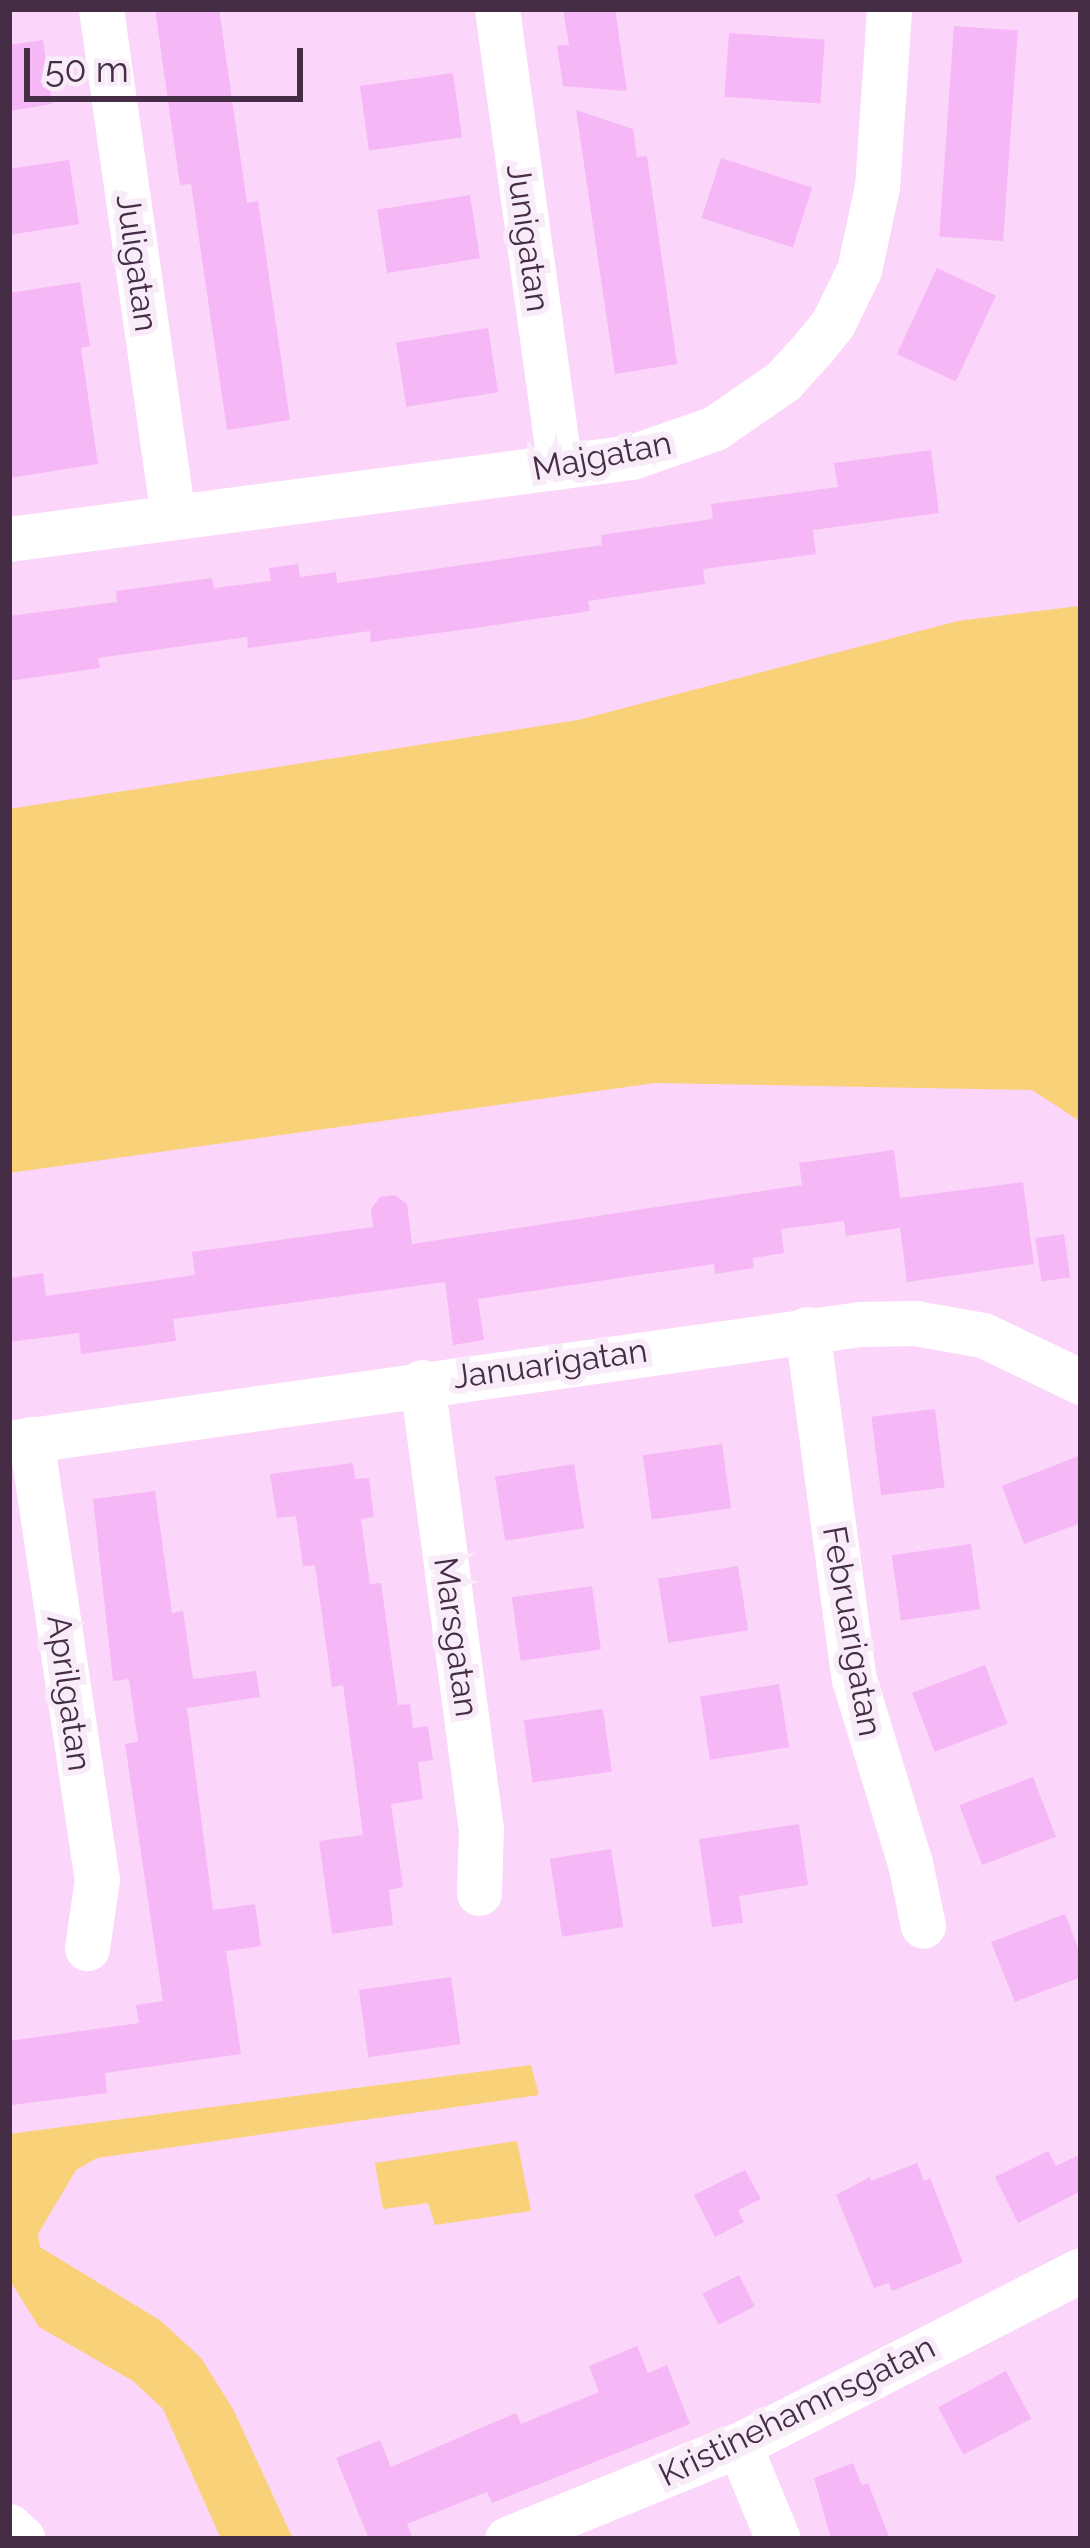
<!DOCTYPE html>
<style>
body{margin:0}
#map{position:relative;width:1090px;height:2548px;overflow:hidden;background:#fcd5fb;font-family:Raleway,sans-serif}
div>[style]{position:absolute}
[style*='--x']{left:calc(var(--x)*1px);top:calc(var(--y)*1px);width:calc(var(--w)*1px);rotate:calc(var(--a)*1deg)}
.green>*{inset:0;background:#f8d178}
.building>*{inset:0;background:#f6b7f6;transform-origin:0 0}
.minor>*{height:45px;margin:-22.5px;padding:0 22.5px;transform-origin:22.5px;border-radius:22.5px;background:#fff}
span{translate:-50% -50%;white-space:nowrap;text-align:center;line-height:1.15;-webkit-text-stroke:12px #f9ecf9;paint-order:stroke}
.street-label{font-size:33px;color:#462d46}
.frame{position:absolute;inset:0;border:12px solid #462d46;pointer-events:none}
.scale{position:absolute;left:24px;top:48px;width:279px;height:54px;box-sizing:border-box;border:6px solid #462d46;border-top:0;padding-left:15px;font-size:36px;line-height:42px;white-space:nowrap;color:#462d46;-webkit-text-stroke:9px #f9ecf9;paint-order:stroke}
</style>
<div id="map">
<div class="green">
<i style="clip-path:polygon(1079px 606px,1081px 1122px,1032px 1090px,655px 1083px,9px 1173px,9px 809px,578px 720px,958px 621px)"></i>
<i style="clip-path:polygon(531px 2065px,539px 2095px,97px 2158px,76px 2170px,38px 2234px,40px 2247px,161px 2321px,201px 2358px,233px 2409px,293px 2539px,221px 2539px,163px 2409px,133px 2381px,39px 2327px,9px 2279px,9px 2134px)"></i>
<i style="clip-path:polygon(517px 2141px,531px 2211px,435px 2225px,428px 2203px,383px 2209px,375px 2163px)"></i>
</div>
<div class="building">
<i style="clip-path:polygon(155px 9px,219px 9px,247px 203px,258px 201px,290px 420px,227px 430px,191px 184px,180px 185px)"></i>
<i style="clip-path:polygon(563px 9px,615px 9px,627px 91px,563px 86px,557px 46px,569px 45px)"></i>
<i style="left:954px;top:26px;width:64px;height:211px;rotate:4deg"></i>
<i style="left:729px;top:33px;width:96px;height:64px;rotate:4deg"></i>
<i style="clip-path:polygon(43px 40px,52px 104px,9px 111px,9px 45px)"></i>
<i style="left:453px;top:73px;width:65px;height:94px;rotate:82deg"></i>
<i style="clip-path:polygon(576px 110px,633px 129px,637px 157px,647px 156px,677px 364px,615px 374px)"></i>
<i style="left:721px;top:158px;width:96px;height:63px;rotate:18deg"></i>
<i style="clip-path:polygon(69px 160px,79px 224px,9px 235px,9px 169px)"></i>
<i style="left:470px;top:195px;width:64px;height:94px;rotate:81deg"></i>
<i style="left:937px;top:268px;width:65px;height:95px;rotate:25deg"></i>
<i style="clip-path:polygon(80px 282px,90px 346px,81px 348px,98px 464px,9px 478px,9px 293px)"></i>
<i style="left:488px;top:328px;width:65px;height:93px;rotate:81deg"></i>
<i style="clip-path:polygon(931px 450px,939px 513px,813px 530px,816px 554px,703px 569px,705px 584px,588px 601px,590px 611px,468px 629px,371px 642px,370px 631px,248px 648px,247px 637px,98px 658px,100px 668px,9px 681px,9px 616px,117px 602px,116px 591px,212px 578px,214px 588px,271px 581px,269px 568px,298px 564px,300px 577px,336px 572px,337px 583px,602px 545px,601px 535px,713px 519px,711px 504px,838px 487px,834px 463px)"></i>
<i style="clip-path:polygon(894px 1150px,900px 1198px,1023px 1182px,1034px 1264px,907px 1282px,900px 1228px,846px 1236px,844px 1221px,781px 1229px,784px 1253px,753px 1258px,754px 1268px,715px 1274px,714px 1264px,478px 1299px,484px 1340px,453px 1345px,445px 1282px,173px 1319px,176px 1341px,81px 1354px,79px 1333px,9px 1342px,9px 1278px,43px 1273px,46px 1296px,195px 1275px,192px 1252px,373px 1227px,371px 1209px,380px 1197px,395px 1195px,407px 1204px,412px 1244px,802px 1185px,799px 1163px)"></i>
<i style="left:1064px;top:1234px;width:44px;height:29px;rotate:82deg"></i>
<i style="left:935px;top:1409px;width:79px;height:64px;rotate:83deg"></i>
<i style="left:722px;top:1444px;width:65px;height:80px;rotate:82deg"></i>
<i style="clip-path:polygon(1081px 1455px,1081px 1523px,1024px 1544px,1002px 1486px)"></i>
<i style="clip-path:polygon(353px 1463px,355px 1479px,369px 1478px,374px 1517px,361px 1519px,370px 1584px,381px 1583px,398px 1705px,410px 1704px,413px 1728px,428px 1726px,433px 1760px,418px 1762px,423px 1799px,391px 1804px,403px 1887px,389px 1890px,393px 1925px,332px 1934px,319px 1841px,363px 1835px,343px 1685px,332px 1687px,315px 1565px,303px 1566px,296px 1516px,277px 1518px,270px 1474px)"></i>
<i style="left:574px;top:1464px;width:65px;height:80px;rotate:81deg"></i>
<i style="clip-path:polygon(155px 1491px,172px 1613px,183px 1611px,193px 1679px,256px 1671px,260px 1697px,187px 1708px,213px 1910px,255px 1904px,261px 1946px,226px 1951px,241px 2054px,105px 2073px,107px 2093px,12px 2105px,9px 2041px,139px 2023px,136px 2005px,163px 2001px,125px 1744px,138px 1742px,129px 1679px,113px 1681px,93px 1499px)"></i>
<i style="left:971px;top:1544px;width:66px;height:80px;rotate:82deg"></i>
<i style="left:738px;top:1566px;width:65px;height:81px;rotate:81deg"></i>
<i style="left:592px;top:1586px;width:64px;height:81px;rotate:82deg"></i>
<i style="left:985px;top:1665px;width:63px;height:78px;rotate:69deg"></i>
<i style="left:779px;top:1684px;width:64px;height:80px;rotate:81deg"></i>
<i style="left:603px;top:1709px;width:63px;height:80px;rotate:82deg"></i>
<i style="left:1033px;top:1777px;width:64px;height:79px;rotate:69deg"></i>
<i style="clip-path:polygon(799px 1824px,808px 1885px,739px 1896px,743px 1923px,712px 1927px,699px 1839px)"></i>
<i style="left:611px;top:1849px;width:79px;height:62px;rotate:81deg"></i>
<i style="clip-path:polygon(1065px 1914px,1081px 1956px,1081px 1977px,1015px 2002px,991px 1942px)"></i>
<i style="left:451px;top:1977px;width:68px;height:93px;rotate:82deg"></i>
<i style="clip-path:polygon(1048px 2151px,1056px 2166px,1081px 2154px,1081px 2191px,1018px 2223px,995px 2177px)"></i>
<i style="clip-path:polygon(917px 2163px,924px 2181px,930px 2178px,963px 2262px,892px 2291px,889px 2283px,874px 2288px,836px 2195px,870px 2177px,871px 2181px)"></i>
<i style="clip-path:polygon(745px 2170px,761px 2199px,738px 2210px,744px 2222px,715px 2237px,694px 2195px)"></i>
<i style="left:739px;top:2275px;width:35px;height:41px;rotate:63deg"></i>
<i style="clip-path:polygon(637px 2346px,648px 2373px,667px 2365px,690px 2424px,492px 2503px,487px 2492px,407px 2524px,413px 2539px,369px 2539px,336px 2458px,380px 2440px,391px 2467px,516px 2413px,521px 2424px,599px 2392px,589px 2366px)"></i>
<i style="left:1006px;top:2371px;width:54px;height:77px;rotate:62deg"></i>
<i style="clip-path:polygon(853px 2463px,862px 2485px,868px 2483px,890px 2539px,831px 2539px,814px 2478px)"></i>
</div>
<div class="minor">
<i style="--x:101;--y:9;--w:513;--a:81.93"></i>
<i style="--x:497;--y:9;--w:462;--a:82.2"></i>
<i style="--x:9;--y:539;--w:628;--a:-7.5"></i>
<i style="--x:632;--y:457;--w:88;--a:-19.3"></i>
<i style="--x:715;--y:428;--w:83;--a:-34.7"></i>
<i style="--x:783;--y:381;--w:45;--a:-47.7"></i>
<i style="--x:813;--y:348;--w:32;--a:-51"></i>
<i style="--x:833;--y:323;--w:59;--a:-63.9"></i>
<i style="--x:859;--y:270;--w:85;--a:-77.8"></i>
<i style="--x:877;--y:187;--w:178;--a:-86.1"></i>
<i style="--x:807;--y:1329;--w:353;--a:82.4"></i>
<i style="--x:854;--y:1679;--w:192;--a:73.1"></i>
<i style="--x:910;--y:1863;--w:64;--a:78.3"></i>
<i style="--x:422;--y:1382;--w:450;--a:82.5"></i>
<i style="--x:481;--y:1828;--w:65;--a:91.8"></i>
<i style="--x:31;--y:1439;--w:445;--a:81.5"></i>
<i style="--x:97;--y:1879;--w:70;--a:98.2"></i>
<i style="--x:9;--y:1443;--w:859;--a:-7.96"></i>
<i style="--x:860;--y:1324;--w:55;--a:-1"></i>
<i style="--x:915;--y:1323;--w:69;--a:10"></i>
<i style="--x:983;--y:1335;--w:109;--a:25.6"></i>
<i style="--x:739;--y:2445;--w:102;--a:67.5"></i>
<i style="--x:9;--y:2526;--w:19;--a:43"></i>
<i style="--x:507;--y:2539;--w:250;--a:-22.1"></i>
<i style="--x:739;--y:2445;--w:384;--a:-27.1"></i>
</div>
<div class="street-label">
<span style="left:528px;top:238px;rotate:82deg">Junigatan</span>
<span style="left:137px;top:263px;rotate:82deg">Juligatan</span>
<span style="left:602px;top:456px;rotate:-11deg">Majgatan</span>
<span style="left:550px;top:1364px;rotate:-8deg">Januarigatan</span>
<span style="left:852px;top:1631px;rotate:80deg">Februarigatan</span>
<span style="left:456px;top:1637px;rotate:82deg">Marsgatan</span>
<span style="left:69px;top:1693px;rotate:82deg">Aprilgatan</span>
<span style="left:797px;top:2411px;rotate:-26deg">Kristinehamnsgatan</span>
</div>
<div class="frame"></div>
<div class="scale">50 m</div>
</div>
